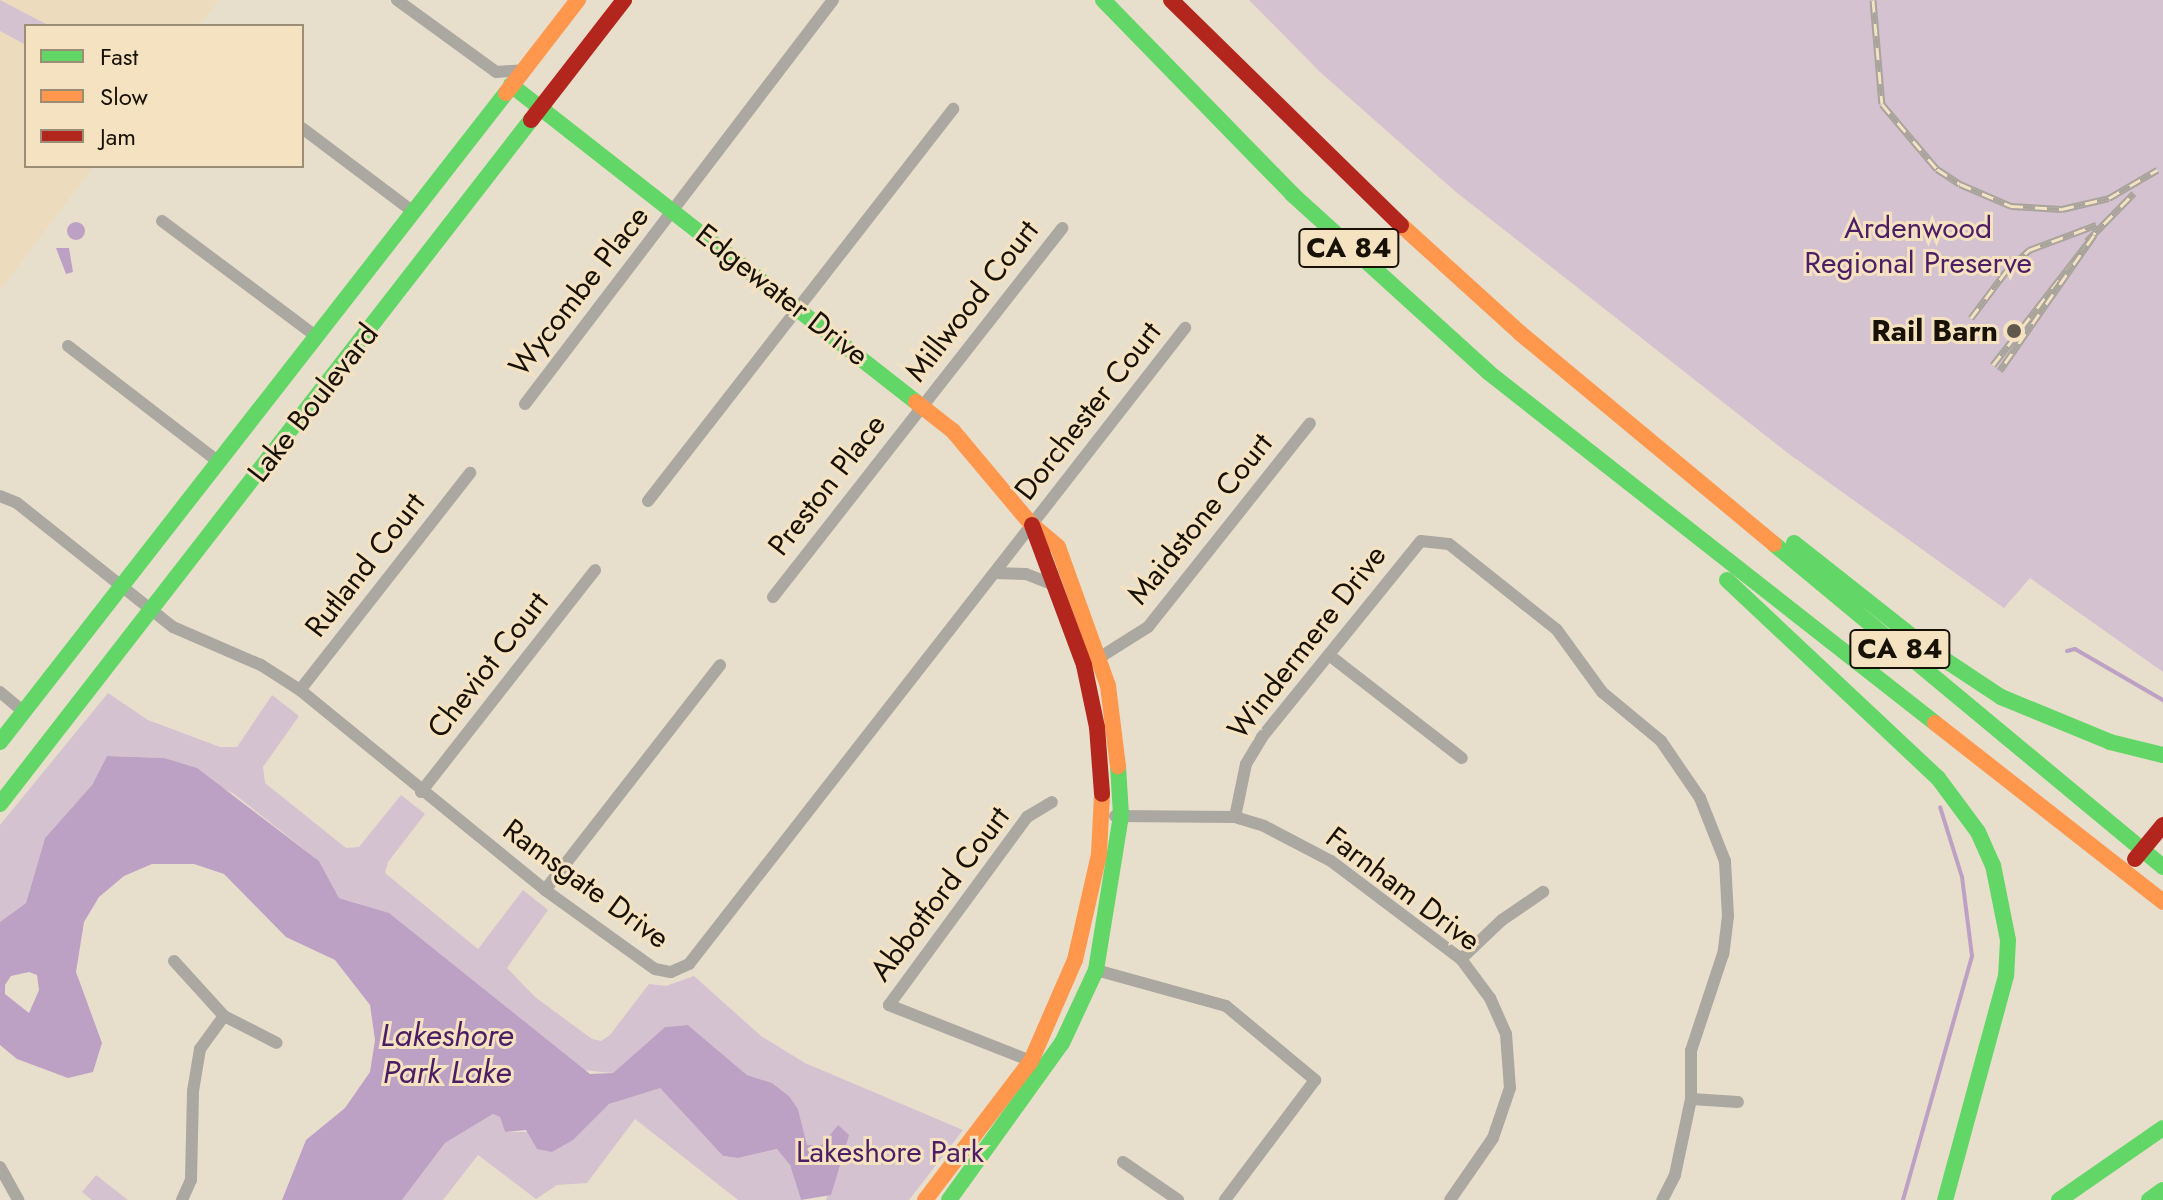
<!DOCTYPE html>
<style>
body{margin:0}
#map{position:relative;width:2163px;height:1200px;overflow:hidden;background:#e8decc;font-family:Jost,sans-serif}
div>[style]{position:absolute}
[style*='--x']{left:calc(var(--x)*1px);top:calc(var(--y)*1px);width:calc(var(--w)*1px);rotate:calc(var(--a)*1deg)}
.built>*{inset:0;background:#ecdcbd}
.green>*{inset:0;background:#d5c2d1}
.water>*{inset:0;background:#bda1c5}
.round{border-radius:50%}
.stream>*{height:4px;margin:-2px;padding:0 2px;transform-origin:2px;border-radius:2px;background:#bda1c5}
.street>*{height:12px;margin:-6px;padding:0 6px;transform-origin:6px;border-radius:6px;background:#aba7a1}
.fast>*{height:16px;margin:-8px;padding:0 8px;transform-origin:8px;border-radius:8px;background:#63d668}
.slow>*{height:16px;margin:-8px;padding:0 8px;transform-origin:8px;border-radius:8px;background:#ff974d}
.jam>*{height:16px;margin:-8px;padding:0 8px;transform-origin:8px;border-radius:8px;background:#b3261e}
.rail>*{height:7px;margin-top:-3.5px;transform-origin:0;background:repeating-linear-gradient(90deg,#f4e2c0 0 12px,#a9a49b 0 24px);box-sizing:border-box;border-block:2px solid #a9a49b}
.dots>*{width:22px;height:22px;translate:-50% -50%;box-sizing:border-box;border:4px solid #f4e2c0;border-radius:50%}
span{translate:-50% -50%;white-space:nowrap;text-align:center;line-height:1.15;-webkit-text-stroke:6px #f4e2c0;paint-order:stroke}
.shield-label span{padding:2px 6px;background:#f4e2c0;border:2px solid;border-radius:6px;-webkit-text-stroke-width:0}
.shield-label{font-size:28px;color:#171106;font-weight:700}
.park-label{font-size:30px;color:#4d1e65}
.street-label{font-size:30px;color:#171106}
.poi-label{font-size:30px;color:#171106;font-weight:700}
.right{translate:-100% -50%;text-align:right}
.water-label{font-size:32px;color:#4b1d64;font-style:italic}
.legend{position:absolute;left:24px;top:24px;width:280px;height:144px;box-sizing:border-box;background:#f4e2c0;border:2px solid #9c8e76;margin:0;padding:10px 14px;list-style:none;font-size:24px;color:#171106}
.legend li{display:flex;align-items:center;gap:16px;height:40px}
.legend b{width:40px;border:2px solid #9c8e76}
</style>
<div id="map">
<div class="built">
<i style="clip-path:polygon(0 0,219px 0,199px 26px,26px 26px,26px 166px,94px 166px,0 290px)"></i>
</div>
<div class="green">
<i style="clip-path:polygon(0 0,50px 26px,26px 26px,26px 45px,0 31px)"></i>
<i style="clip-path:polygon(1249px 0,2163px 0,2163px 672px,2030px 578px,2004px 608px,1789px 454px,1456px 192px,1320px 72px)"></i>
<i style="clip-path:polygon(108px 693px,148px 720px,220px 747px,237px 747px,272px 695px,299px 716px,263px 767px,265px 783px,346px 848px,359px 847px,401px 795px,425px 814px,388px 862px,385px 873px,478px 949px,523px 890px,548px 910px,507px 968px,535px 997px,592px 1039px,601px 1041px,610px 1035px,649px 984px,666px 986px,694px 976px,761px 1036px,805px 1063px,963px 1130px,909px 1200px,826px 1200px,841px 1150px,838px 1126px,822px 1145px,807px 1145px,798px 1109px,789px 1096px,772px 1083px,747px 1075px,688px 1025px,665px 1027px,613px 1073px,583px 1070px,477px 984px,360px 904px,339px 898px,319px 861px,234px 794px,164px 758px,107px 756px,92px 785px,45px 838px,26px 903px,0 922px,0 825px)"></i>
<i style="clip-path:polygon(646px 1088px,660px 1088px,723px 1156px,738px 1158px,778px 1149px,790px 1165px,801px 1200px,738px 1200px,635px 1119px,587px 1183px,557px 1185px,536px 1199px,478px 1155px,443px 1200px,402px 1200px,445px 1143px,493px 1114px,500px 1117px,505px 1132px,529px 1132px,535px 1146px,563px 1146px,605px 1106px)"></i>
<i style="clip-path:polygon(96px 1175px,128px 1200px,92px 1200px,82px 1192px)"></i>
</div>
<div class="water">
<i class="round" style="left:67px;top:222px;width:18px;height:18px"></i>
<i style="clip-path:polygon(56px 248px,69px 248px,73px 272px,66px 274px)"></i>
<i style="clip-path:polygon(evenodd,107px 756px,164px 758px,197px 768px,319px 861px,339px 898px,389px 913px,590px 1074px,613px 1073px,665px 1027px,688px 1025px,747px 1075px,772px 1083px,789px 1096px,798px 1109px,807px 1145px,822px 1145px,838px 1125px,849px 1135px,831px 1195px,801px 1200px,790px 1165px,777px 1149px,738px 1158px,723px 1156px,660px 1088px,609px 1104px,573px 1140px,552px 1152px,537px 1149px,526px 1130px,505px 1132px,500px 1117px,493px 1114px,445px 1143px,402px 1200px,282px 1200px,306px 1140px,345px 1108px,370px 1072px,375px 1040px,370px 1005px,335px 960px,286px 937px,224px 874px,194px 864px,152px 864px,124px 876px,99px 897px,84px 922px,76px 972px,102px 1043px,93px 1072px,68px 1078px,17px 1059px,0 1045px,0 922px,26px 903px,45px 838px,92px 785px,107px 756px,29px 972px,37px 975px,39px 990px,29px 1013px,5px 994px,5px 985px,11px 976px,29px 972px)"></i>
</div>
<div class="stream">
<i style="--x:2067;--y:651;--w:8;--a:-14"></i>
<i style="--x:2075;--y:649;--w:102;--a:30.1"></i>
<i style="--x:1903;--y:1200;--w:254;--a:-74.2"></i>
<i style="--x:1972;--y:956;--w:80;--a:-97.2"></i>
<i style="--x:1962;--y:877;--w:73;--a:-107.4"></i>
</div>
<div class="street">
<i style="--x:397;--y:0;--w:122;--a:36"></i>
<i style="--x:496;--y:72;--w:27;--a:-4"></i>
<i style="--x:302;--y:128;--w:138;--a:37"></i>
<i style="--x:162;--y:221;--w:189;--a:36.8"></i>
<i style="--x:68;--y:346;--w:187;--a:37.6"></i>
<i style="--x:525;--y:404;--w:508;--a:-52.68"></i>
<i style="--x:0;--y:496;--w:18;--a:22"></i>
<i style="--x:17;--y:503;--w:199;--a:38.5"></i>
<i style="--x:173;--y:627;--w:96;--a:23.4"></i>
<i style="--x:261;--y:665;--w:46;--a:32.7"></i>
<i style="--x:300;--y:690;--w:316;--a:39.2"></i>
<i style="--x:545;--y:890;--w:135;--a:35.7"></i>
<i style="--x:655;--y:969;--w:16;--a:11"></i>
<i style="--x:671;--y:972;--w:20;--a:-24"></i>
<i style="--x:689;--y:964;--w:807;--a:-52.05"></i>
<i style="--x:648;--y:501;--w:497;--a:-52.1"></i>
<i style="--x:995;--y:573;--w:31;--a:2"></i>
<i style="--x:1026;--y:574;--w:28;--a:21"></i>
<i style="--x:773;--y:597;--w:469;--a:-51.9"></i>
<i style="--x:1329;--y:655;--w:168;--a:37.8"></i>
<i style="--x:1094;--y:661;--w:64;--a:-32.2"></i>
<i style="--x:1148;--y:627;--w:260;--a:-51.5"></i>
<i style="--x:300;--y:690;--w:276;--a:-51.9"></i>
<i style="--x:0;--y:692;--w:31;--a:40"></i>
<i style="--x:421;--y:792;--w:282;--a:-51.9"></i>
<i style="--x:1115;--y:816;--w:120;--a:0.5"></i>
<i style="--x:1235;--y:817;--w:30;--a:17"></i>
<i style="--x:1264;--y:826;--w:76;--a:27.6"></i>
<i style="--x:1331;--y:861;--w:163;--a:37"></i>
<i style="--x:1461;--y:959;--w:49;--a:53.4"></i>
<i style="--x:1490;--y:998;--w:39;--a:66"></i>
<i style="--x:1506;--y:1034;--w:54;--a:85.8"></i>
<i style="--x:1510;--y:1088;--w:53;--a:108.8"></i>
<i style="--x:1493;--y:1138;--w:75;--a:124.7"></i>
<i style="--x:1235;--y:817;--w:54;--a:-78.3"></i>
<i style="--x:1246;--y:764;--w:31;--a:-59"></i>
<i style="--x:1262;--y:737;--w:252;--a:-51"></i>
<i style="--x:1421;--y:541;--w:28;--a:6"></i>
<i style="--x:1449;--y:544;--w:138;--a:38.5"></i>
<i style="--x:1557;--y:630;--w:77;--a:54"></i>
<i style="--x:1602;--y:692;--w:77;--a:39.7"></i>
<i style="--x:1661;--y:741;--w:69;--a:55.6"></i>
<i style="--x:1700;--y:798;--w:68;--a:68.4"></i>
<i style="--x:1725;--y:861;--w:55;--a:86.9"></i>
<i style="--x:1728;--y:916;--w:38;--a:97"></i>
<i style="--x:1723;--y:954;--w:102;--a:108.3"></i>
<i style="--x:1691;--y:1051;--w:48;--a:90"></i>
<i style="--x:1691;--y:1099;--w:78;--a:101.9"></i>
<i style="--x:1675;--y:1175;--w:28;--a:117"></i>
<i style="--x:545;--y:890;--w:285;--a:-52.1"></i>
<i style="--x:1461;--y:959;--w:57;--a:-43.6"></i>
<i style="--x:1502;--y:920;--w:50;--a:-34.3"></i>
<i style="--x:174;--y:961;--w:74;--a:47.7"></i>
<i style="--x:224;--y:1016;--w:59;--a:27"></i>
<i style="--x:1096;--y:970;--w:135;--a:15.5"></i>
<i style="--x:1226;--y:1006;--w:116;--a:39.7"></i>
<i style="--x:1315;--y:1080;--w:150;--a:126.9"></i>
<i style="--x:1036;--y:1063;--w:158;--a:-158.5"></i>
<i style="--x:889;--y:1005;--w:233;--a:-53.7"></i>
<i style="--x:1027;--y:817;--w:29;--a:-31"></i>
<i style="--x:1691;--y:1099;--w:47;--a:3.7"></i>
<i style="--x:1123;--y:1162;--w:67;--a:34.6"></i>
<i style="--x:0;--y:1167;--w:38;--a:61"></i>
<i style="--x:182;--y:1200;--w:22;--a:-66"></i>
<i style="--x:191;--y:1180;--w:89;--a:-88.7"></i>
<i style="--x:193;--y:1091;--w:43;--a:-80.5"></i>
<i style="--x:200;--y:1049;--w:41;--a:-54"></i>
</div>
<div class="fast">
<i style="--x:1103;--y:0;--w:271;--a:45.7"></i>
<i style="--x:1292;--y:194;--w:265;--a:42.2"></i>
<i style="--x:1488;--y:372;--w:568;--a:38.14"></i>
<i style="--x:511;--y:85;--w:514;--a:38.05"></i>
<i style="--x:1794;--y:543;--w:169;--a:38.3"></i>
<i style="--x:1927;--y:648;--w:89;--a:33.5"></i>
<i style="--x:2001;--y:697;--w:118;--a:22.4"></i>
<i style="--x:2110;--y:742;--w:55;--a:13.8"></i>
<i style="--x:1774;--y:544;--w:506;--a:39.7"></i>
<i style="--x:1727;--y:580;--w:289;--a:43.2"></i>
<i style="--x:1938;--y:778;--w:67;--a:53.5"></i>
<i style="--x:1978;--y:832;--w:36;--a:66"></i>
<i style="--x:1993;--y:865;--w:76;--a:78.7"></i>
<i style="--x:2008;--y:940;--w:36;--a:93"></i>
<i style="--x:2006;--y:976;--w:232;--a:105.2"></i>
<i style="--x:0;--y:742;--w:823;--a:-52.06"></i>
<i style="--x:0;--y:804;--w:866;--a:-52.18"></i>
<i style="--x:949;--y:1200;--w:193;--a:-54.3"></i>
<i style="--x:1062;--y:1043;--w:81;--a:-65"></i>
<i style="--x:1096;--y:970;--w:157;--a:-80.8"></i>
<i style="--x:1121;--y:815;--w:49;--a:-93.5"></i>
<i style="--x:2059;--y:1200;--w:126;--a:-34.7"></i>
<i style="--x:2149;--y:1200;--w:17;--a:-36"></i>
</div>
<div class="slow">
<i style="--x:506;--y:93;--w:118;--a:-52.3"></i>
<i style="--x:1401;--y:225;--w:161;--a:42.2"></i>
<i style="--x:1520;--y:333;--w:330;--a:39.7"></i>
<i style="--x:916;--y:402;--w:47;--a:38.1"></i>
<i style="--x:953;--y:431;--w:123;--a:50"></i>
<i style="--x:1032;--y:525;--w:34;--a:40"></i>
<i style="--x:1058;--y:547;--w:148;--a:70.2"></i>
<i style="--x:1108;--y:686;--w:81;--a:82.9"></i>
<i style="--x:1935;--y:723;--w:290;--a:38.1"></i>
<i style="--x:925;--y:1200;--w:175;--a:-52.7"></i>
<i style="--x:1031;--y:1061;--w:110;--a:-66.5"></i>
<i style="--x:1075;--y:960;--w:109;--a:-77.2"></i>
<i style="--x:1099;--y:854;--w:60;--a:-87.1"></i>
</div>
<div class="jam">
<i style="--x:1171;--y:0;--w:322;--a:44.4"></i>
<i style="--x:531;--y:120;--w:152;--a:-52.2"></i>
<i style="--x:1032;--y:525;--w:149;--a:69.6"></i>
<i style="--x:1084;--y:665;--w:63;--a:78.2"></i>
<i style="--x:1097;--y:727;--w:67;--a:85.7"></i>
<i style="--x:2135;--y:859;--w:44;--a:-50.5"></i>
</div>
<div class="rail">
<i style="--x:1873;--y:0;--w:104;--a:85.1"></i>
<i style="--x:1882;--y:104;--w:85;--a:49.8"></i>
<i style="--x:1937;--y:169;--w:27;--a:33"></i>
<i style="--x:1960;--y:184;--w:56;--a:23.3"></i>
<i style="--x:2011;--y:206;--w:51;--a:3.4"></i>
<i style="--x:2062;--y:209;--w:48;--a:-13.2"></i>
<i style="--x:2109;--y:198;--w:56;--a:-30.3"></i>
<i style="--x:2087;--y:241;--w:67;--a:-45.6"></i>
<i style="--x:1971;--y:318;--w:60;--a:-53.1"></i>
<i style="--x:2007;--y:270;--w:30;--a:-42"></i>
<i style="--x:2029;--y:250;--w:72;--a:-20.5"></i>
<i style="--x:1993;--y:365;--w:165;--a:-52.2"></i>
<i style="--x:2094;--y:235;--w:165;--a:124.8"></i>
</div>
<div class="dots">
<i style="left:2014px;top:331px;background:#60594b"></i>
</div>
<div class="shield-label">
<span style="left:1349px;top:248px">CA 84</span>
<span style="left:1900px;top:649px">CA 84</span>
</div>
<div class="park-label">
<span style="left:1918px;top:245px">Ardenwood<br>Regional Preserve</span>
<span style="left:890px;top:1152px">Lakeshore Park</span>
</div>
<div class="street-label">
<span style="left:579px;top:291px;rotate:-52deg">Wycombe Place</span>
<span style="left:782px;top:295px;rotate:38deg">Edgewater Drive</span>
<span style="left:972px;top:301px;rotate:-52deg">Millwood Court</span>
<span style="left:313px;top:403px;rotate:-52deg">Lake Boulevard</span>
<span style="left:1088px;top:411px;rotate:-52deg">Dorchester Court</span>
<span style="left:827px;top:485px;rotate:-52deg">Preston Place</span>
<span style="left:1200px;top:519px;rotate:-51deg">Maidstone Court</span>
<span style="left:365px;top:565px;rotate:-52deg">Rutland Court</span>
<span style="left:1307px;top:642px;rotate:-52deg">Windermere Drive</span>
<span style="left:488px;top:665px;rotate:-52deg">Cheviot Court</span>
<span style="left:586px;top:884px;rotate:36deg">Ramsgate Drive</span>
<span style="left:1403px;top:889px;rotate:37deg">Farnham Drive</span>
<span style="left:940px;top:894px;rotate:-53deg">Abbotford Court</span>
</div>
<div class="poi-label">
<span class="right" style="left:1998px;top:331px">Rail Barn</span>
</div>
<div class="water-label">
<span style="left:447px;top:1054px">Lakeshore<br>Park Lake</span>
</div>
<ul class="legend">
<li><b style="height:10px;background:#63d668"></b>Fast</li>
<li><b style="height:10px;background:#ff974d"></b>Slow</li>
<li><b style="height:10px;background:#b3261e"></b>Jam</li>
</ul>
</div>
